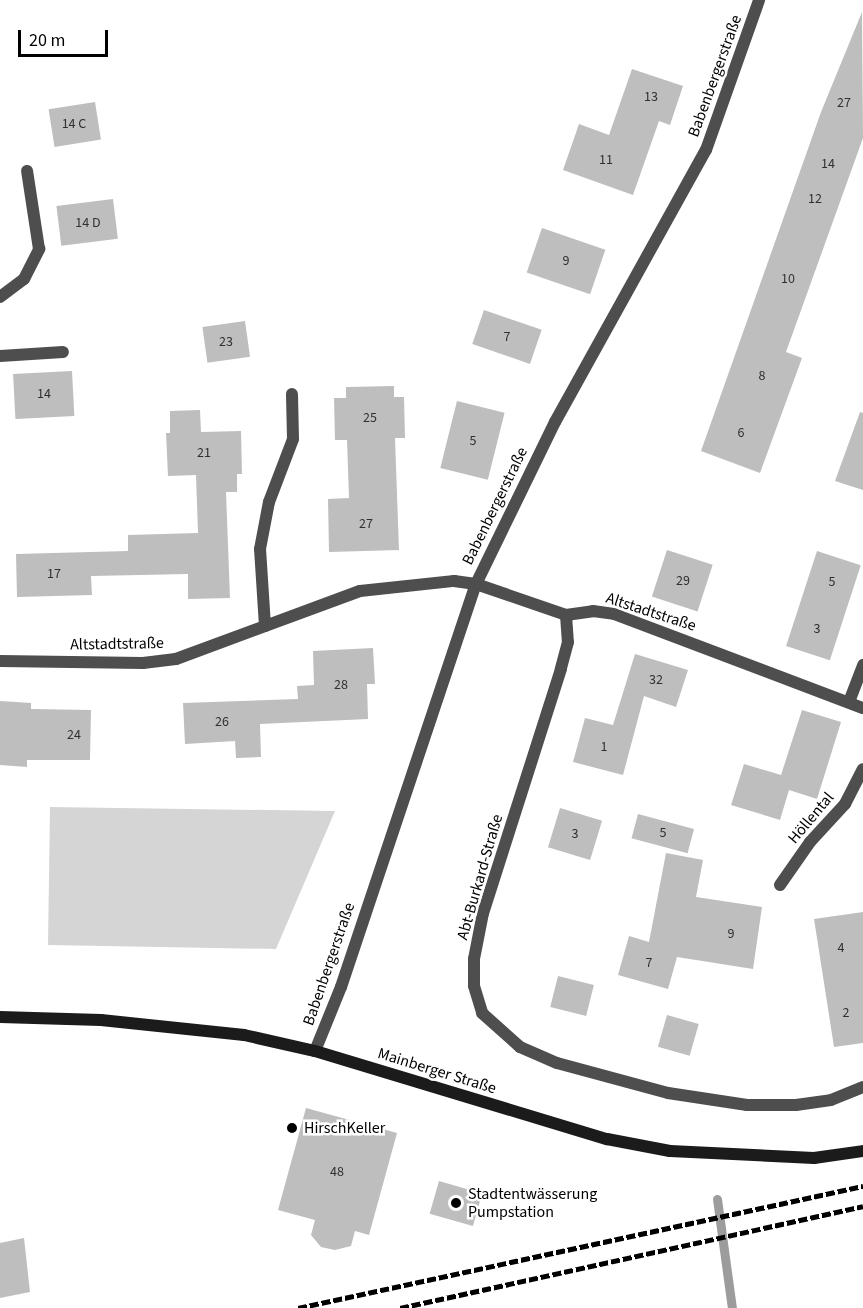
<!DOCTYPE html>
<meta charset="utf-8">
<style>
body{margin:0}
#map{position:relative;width:863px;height:1308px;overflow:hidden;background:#fff;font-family:"Source Sans 3",sans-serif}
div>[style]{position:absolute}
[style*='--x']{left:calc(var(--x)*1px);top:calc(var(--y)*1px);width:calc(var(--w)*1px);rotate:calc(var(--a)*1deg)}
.green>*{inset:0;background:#d5d5d5}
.stream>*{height:9px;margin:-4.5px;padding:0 4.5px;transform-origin:4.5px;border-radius:4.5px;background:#9c9c9c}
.building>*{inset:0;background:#bebebe;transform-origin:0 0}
.minor>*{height:12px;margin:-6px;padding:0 6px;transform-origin:6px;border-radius:6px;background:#4e4e4e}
.secondary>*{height:12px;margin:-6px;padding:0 6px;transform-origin:6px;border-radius:6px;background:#1b1b1b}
.rail>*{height:4.5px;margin-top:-2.25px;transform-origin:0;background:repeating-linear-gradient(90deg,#000 0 9px,transparent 0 12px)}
.dots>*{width:16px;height:16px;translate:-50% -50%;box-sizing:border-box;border:3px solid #fff;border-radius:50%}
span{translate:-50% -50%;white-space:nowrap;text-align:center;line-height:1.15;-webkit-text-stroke:5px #fff;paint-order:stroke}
.number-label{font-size:14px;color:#303030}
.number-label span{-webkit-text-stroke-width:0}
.street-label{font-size:16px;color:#000}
.poi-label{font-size:16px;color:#000}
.left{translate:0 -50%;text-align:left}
.scale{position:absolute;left:18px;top:30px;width:90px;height:27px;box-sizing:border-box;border:3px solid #000;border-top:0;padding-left:8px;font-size:18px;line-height:21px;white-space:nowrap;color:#000;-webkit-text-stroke:4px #fff;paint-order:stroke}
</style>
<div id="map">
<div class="green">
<i style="clip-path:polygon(50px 807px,335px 811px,276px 949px,48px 945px)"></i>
</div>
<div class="stream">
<i style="--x:717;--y:1199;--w:110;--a:82.2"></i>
</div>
<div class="building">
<i style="clip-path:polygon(862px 12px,863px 138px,786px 352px,802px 358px,760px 473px,701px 451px,821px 112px)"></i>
<i style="clip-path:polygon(632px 69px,683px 86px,670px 125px,659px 121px,633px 195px,563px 170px,579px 124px,609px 135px)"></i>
<i style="left:95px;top:102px;width:38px;height:47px;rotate:81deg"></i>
<i style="left:113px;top:199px;width:40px;height:57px;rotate:83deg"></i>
<i style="left:542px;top:228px;width:67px;height:47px;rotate:19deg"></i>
<i style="left:484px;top:310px;width:61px;height:36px;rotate:19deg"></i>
<i style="left:245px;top:321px;width:36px;height:43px;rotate:82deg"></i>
<i style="left:72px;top:371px;width:45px;height:59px;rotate:87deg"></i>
<i style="clip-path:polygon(394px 386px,394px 397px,404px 397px,405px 438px,395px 438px,399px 550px,329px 552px,328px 499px,349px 498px,347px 440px,335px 440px,334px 398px,346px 398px,346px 387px)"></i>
<i style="left:457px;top:401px;width:49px;height:69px;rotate:14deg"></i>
<i style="clip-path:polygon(200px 410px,201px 432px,241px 431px,242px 474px,237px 474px,237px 492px,226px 492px,230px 598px,188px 599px,188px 574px,91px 576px,92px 595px,17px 597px,16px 554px,128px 551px,128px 535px,198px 533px,196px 475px,168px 476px,166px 433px,170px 433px,170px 411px)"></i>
<i style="clip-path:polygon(860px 412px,863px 413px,863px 490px,835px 481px)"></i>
<i style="left:667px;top:550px;width:48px;height:49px;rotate:18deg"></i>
<i style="left:817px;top:551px;width:46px;height:100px;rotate:18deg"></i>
<i style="clip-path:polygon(373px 648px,375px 684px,367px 684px,368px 719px,260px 724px,261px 757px,236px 758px,235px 741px,185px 744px,183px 703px,298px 699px,297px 686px,314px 685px,313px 651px)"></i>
<i style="clip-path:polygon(635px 654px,688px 670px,676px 707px,644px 696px,623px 775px,573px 762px,585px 718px,613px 725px)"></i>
<i style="clip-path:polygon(0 701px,31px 703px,31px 709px,91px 710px,90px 760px,27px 760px,27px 767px,0 765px)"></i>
<i style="clip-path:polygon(802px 710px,841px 722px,817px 799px,789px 790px,780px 820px,731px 805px,744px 764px,781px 775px)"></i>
<i style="left:560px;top:808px;width:44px;height:41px;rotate:17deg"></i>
<i style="left:638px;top:814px;width:58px;height:25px;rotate:15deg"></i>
<i style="clip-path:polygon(666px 853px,703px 860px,696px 897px,762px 907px,753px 969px,677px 957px,668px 989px,618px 975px,629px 936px,649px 942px)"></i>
<i style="clip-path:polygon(863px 912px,863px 1043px,834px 1047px,814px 919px)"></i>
<i style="left:558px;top:976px;width:37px;height:32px;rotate:14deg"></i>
<i style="left:667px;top:1015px;width:33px;height:33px;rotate:16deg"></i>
<i style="clip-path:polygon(306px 1108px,397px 1133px,369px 1235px,355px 1231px,351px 1246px,335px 1250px,321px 1247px,311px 1235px,315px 1220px,278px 1210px)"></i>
<i style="left:439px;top:1181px;width:45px;height:34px;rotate:16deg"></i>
<i style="clip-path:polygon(24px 1238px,30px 1292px,0 1298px,0 1243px)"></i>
</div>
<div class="minor">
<i style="--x:0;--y:297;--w:30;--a:-37"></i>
<i style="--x:24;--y:279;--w:34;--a:-63"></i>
<i style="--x:39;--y:249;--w:79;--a:-98.7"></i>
<i style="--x:0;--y:356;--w:63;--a:-3.6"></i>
<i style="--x:566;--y:615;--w:27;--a:86"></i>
<i style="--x:568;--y:642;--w:28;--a:105"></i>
<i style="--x:561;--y:669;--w:256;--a:107.7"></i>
<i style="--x:483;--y:913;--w:47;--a:101.1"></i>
<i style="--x:474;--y:959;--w:27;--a:90"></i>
<i style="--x:474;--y:986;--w:28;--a:73"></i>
<i style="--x:482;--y:1013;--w:51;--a:41.8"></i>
<i style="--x:520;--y:1047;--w:40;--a:23.4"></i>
<i style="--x:557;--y:1063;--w:115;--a:15.1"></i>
<i style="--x:668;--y:1093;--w:80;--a:8.6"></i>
<i style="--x:747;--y:1105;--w:49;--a:0"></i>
<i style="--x:796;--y:1105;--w:35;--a:-8"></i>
<i style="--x:831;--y:1100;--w:35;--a:-22"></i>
<i style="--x:265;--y:626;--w:77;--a:-93.7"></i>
<i style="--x:260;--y:549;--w:48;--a:-79.2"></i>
<i style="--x:269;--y:502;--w:67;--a:-69.1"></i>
<i style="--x:293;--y:439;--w:45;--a:-91.3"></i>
<i style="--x:0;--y:661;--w:143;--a:0.8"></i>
<i style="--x:143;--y:663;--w:33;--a:-7"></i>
<i style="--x:176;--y:659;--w:196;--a:-20.3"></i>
<i style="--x:360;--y:591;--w:95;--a:-6.1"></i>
<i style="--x:454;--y:581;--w:22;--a:8"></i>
<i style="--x:476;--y:584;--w:95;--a:19"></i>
<i style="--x:566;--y:615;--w:27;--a:-8"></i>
<i style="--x:593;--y:611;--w:21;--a:8"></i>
<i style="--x:614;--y:614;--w:266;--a:20.7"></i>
<i style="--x:849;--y:702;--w:40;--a:-69"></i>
<i style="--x:780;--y:885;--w:52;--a:-55.1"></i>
<i style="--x:810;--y:842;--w:52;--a:-47.4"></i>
<i style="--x:845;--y:804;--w:39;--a:-63"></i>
<i style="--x:315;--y:1051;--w:69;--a:-67.9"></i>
<i style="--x:341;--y:987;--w:425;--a:-71.5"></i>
<i style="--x:476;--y:584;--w:180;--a:-64"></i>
<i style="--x:555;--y:422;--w:311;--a:-61"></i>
<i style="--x:706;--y:150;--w:159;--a:-70.5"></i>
</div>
<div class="secondary">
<i style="--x:0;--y:1017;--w:101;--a:1.7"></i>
<i style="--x:101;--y:1020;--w:144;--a:6"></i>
<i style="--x:244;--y:1035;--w:73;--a:12.7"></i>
<i style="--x:315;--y:1051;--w:305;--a:16.8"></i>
<i style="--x:607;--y:1139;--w:64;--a:10.8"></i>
<i style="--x:670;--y:1151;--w:144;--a:2.8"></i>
<i style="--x:814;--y:1158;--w:49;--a:-8.1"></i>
</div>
<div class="rail">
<i style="--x:298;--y:1308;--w:578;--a:-12.18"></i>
<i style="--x:400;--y:1308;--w:474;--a:-12.4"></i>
</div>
<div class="dots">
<i style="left:292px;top:1128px;background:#000"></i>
<i style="left:456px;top:1203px;background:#000"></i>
</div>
<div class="number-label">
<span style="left:651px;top:97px">13</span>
<span style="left:844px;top:103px">27</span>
<span style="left:74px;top:124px">14 C</span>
<span style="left:606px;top:160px">11</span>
<span style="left:828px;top:164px">14</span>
<span style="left:815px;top:199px">12</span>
<span style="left:88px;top:223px">14 D</span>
<span style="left:566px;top:261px">9</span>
<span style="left:788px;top:279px">10</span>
<span style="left:507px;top:337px">7</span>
<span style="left:226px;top:342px">23</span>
<span style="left:762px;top:376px">8</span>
<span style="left:44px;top:394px">14</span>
<span style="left:370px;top:418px">25</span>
<span style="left:741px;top:433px">6</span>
<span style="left:473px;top:441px">5</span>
<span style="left:204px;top:453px">21</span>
<span style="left:366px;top:524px">27</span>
<span style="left:54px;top:574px">17</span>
<span style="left:683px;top:581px">29</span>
<span style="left:832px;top:582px">5</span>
<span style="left:817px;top:629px">3</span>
<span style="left:656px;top:680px">32</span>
<span style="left:341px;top:685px">28</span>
<span style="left:222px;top:722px">26</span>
<span style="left:74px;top:735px">24</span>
<span style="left:604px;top:747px">1</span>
<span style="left:663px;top:833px">5</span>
<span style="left:575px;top:834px">3</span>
<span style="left:731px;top:934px">9</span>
<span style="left:841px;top:948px">4</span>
<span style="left:649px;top:963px">7</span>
<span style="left:846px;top:1013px">2</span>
<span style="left:337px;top:1172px">48</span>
</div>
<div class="street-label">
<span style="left:715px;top:76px;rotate:-70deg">Babenbergerstraße</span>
<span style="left:495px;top:506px;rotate:-64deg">Babenbergerstraße</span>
<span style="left:651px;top:612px;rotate:18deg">Altstadtstraße</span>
<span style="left:117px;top:644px;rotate:-1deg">Altstadtstraße</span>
<span style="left:811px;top:818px;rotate:-50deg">Höllental</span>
<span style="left:480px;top:877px;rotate:-74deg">Abt-Burkard-Straße</span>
<span style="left:329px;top:964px;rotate:-71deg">Babenbergerstraße</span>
<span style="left:437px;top:1071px;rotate:17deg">Mainberger Straße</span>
</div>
<div class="poi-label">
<span class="left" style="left:304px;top:1128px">HirschKeller</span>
<span class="left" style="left:468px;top:1203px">Stadtentwässerung<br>Pumpstation</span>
</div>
<div class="scale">20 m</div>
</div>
